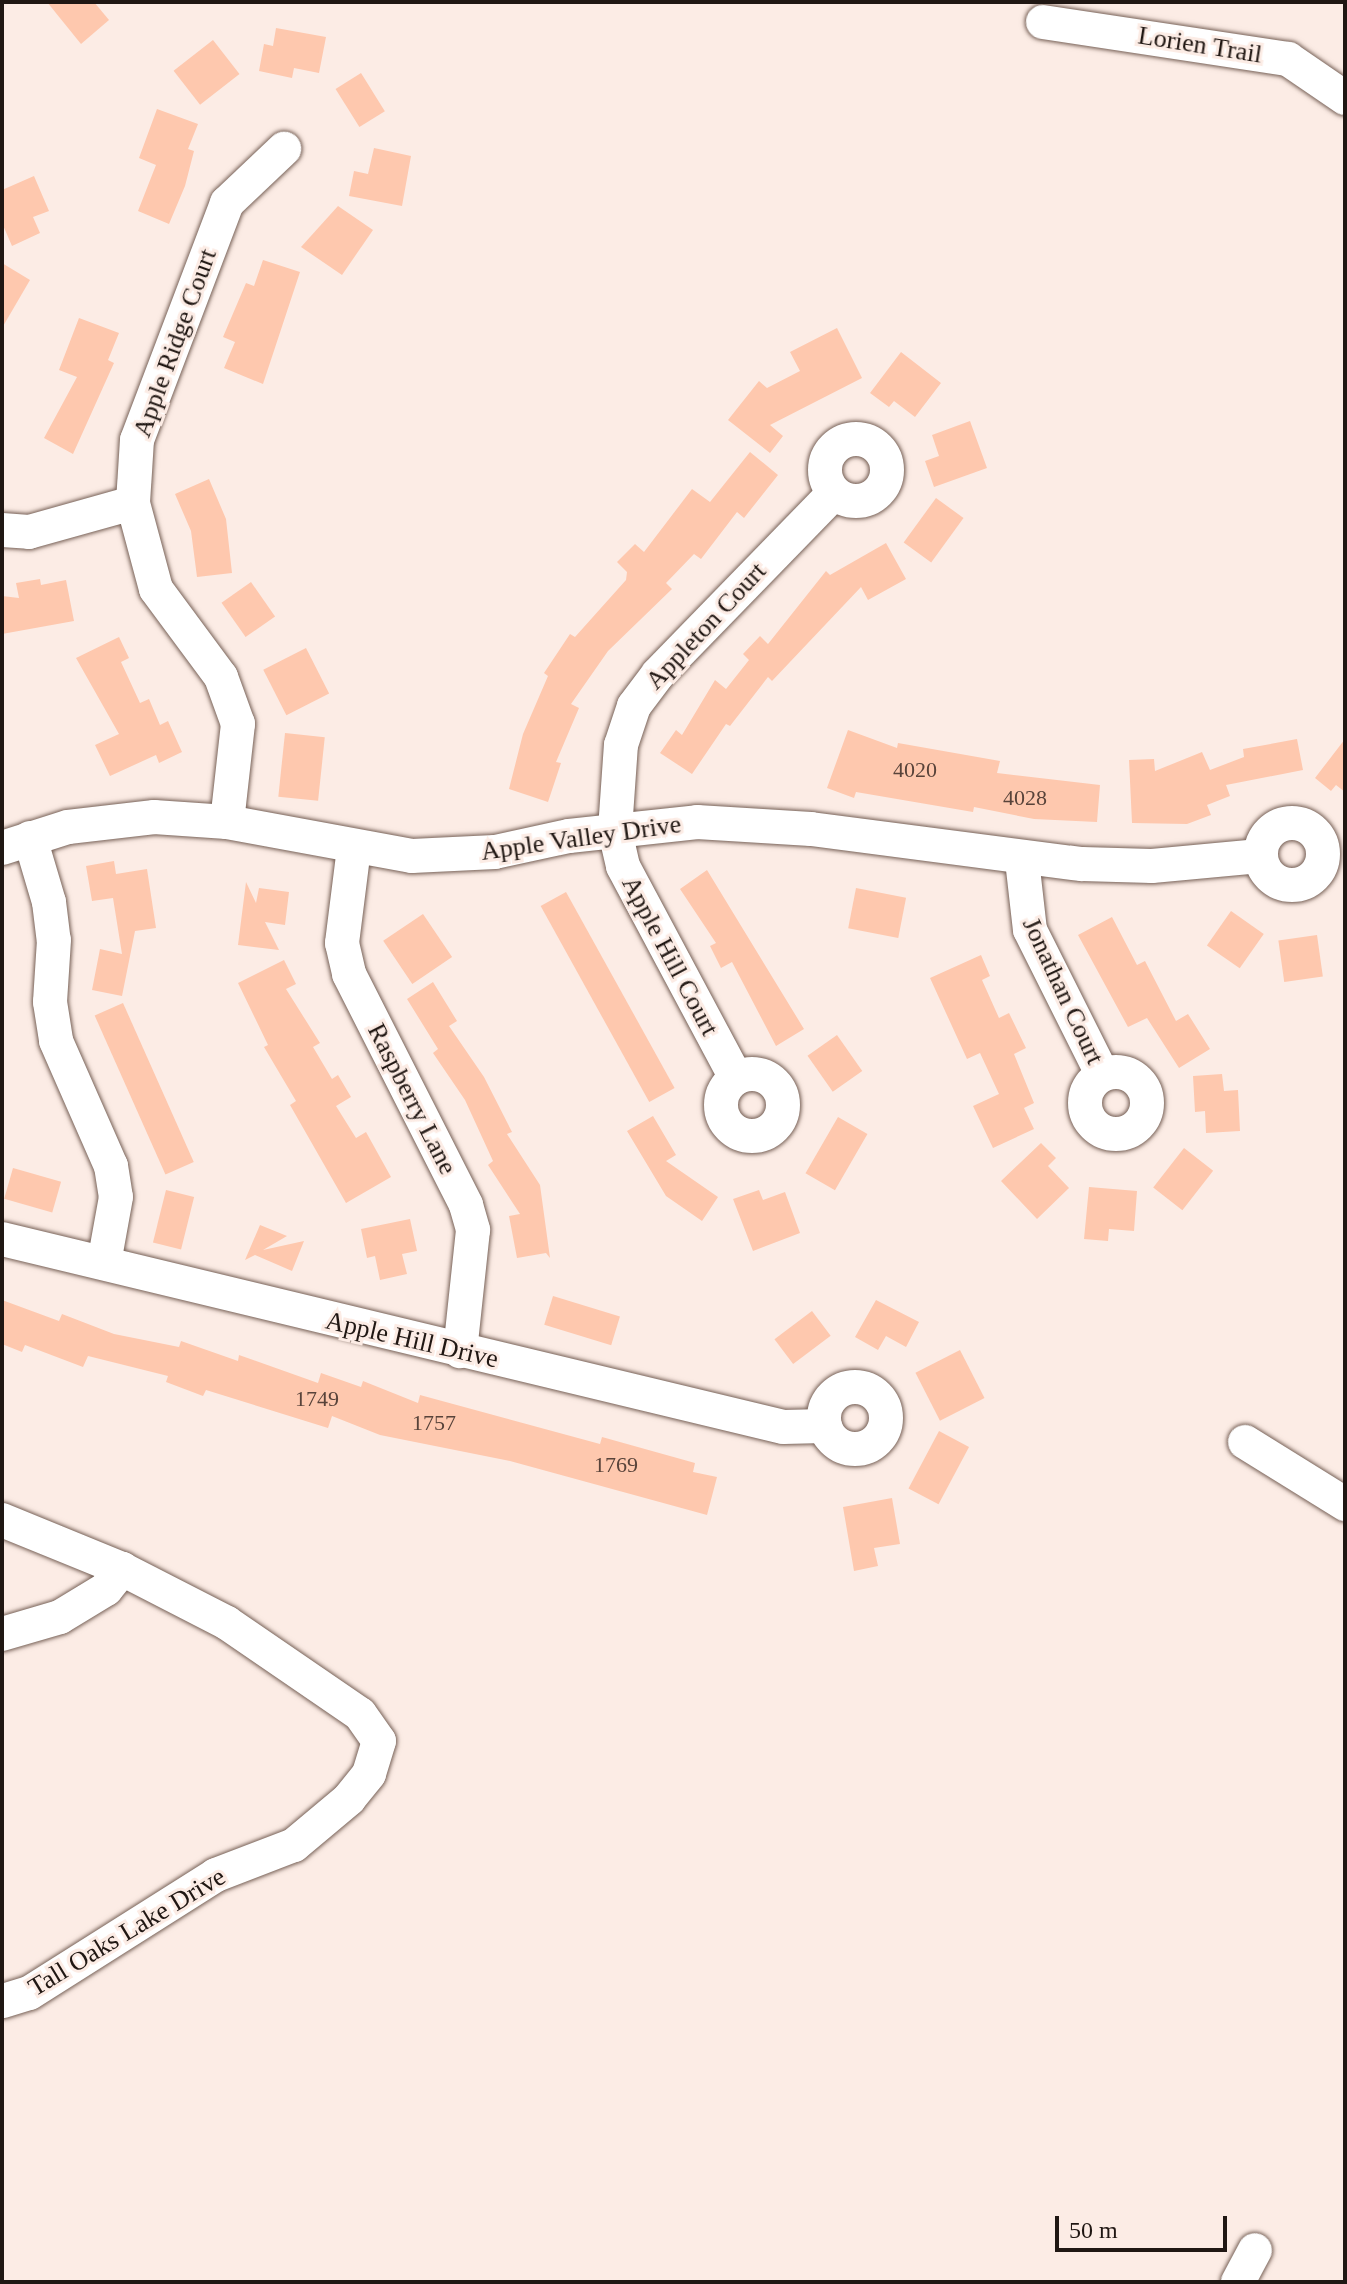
<!DOCTYPE html>
<style>
body{margin:0}
#map{position:relative;width:1347px;height:2284px;overflow:hidden;background:#fcece5;font-family:"Times New Roman",serif}
div>[style]{position:absolute}
[style*='--x']{left:calc(var(--x)*1px);top:calc(var(--y)*1px);width:calc(var(--w)*1px);rotate:calc(var(--a)*1deg)}
.building>*{inset:0;background:#fec8ae;transform-origin:0 0}
.roads{filter:drop-shadow(0 0 2px #776157) drop-shadow(0 0 2px #776157)}
.minor>*{height:34px;margin:-17px;padding:0 17px;transform-origin:17px;border-radius:17px;background:#fff}
.minor>.ring{margin:-17px;padding:0;box-sizing:content-box;background:none;border:34px solid #fff;border-radius:50%}
span{translate:-50% -50%;white-space:nowrap;text-align:center;line-height:1.15;-webkit-text-stroke:6px #fcece5;paint-order:stroke}
.number-label{font-size:22px;color:#58433a}
.number-label span{-webkit-text-stroke-width:0}
.street-label{font-size:26px;color:#201713}
.frame{position:absolute;inset:0;border:4px solid #201713;pointer-events:none}
.scale{position:absolute;left:1055px;top:2216px;width:172px;height:36px;box-sizing:border-box;border:4px solid #201713;border-top:0;padding-left:10px;font-size:24px;line-height:28px;white-space:nowrap;color:#201713;-webkit-text-stroke:6px #fcece5;paint-order:stroke}
</style>
<div id="map">
<div class="building">
<i style="clip-path:polygon(47px 2px,94px 2px,109px 20px,81px 44px)"></i>
<i style="clip-path:polygon(276px 28px,326px 37px,319px 73px,294px 68px,292px 78px,259px 71px,264px 44px,273px 46px)"></i>
<i style="left:213px;top:40px;width:43px;height:50px;rotate:52deg"></i>
<i style="left:361px;top:73px;width:45px;height:30px;rotate:58deg"></i>
<i style="clip-path:polygon(157px 109px,198px 124px,188px 149px,194px 151px,185px 186px,169px 224px,138px 211px,156px 165px,139px 158px)"></i>
<i style="clip-path:polygon(374px 148px,411px 156px,402px 206px,349px 196px,354px 171px,368px 174px)"></i>
<i style="clip-path:polygon(34px 176px,49px 211px,33px 217px,40px 233px,12px 246px,2px 223px,2px 190px)"></i>
<i style="clip-path:polygon(338px 206px,373px 230px,342px 275px,301px 247px)"></i>
<i style="clip-path:polygon(263px 260px,300px 272px,263px 384px,224px 368px,235px 342px,223px 337px,246px 283px,254px 286px)"></i>
<i style="clip-path:polygon(2px 263px,30px 280px,2px 328px)"></i>
<i style="clip-path:polygon(79px 318px,119px 333px,108px 360px,114px 363px,73px 454px,44px 438px,77px 377px,59px 370px)"></i>
<i style="clip-path:polygon(837px 328px,862px 378px,770px 425px,783px 436px,770px 453px,728px 420px,759px 381px,767px 388px,800px 371px,790px 352px)"></i>
<i style="clip-path:polygon(901px 352px,941px 383px,915px 417px,894px 401px,889px 407px,870px 393px)"></i>
<i style="clip-path:polygon(970px 421px,987px 468px,934px 487px,925px 461px,939px 456px,932px 435px)"></i>
<i style="clip-path:polygon(750px 452px,778px 475px,744px 518px,737px 512px,701px 559px,694px 554px,666px 583px,672px 589px,608px 651px,571px 704px,579px 708px,556px 762px,561px 763px,548px 802px,509px 789px,523px 734px,548px 676px,544px 673px,570px 634px,575px 637px,626px 580px,627px 572px,617px 562px,635px 544px,644px 552px,692px 489px,710px 502px)"></i>
<i style="clip-path:polygon(209px 479px,226px 519px,232px 573px,197px 577px,191px 531px,175px 494px)"></i>
<i style="left:936px;top:498px;width:34px;height:55px;rotate:36deg"></i>
<i style="clip-path:polygon(886px 543px,906px 579px,868px 600px,861px 587px,772px 681px,768px 677px,730px 726px,726px 724px,692px 774px,660px 753px,676px 730px,682px 735px,715px 680px,726px 689px,749px 660px,743px 654px,760px 636px,768px 644px,826px 571px,830px 575px)"></i>
<i style="clip-path:polygon(40px 579px,41px 585px,66px 580px,74px 621px,2px 634px,2px 596px,19px 598px,16px 583px)"></i>
<i style="left:251px;top:582px;width:42px;height:36px;rotate:55deg"></i>
<i style="clip-path:polygon(119px 637px,129px 658px,121px 662px,140px 703px,149px 699px,160px 725px,168px 721px,182px 752px,159px 763px,156px 755px,110px 776px,95px 745px,119px 734px,76px 658px)"></i>
<i style="left:306px;top:648px;width:51px;height:48px;rotate:63deg"></i>
<i style="clip-path:polygon(848px 730px,897px 748px,898px 743px,1000px 761px,997px 773px,1100px 785px,1097px 822px,1034px 819px,974px 807px,973px 812px,856px 792px,854px 798px,827px 788px)"></i>
<i style="left:285px;top:733px;width:40px;height:64px;rotate:6deg"></i>
<i style="clip-path:polygon(1297px 739px,1303px 770px,1226px 785px,1230px 796px,1207px 805px,1211px 815px,1187px 824px,1132px 823px,1129px 760px,1154px 759px,1155px 771px,1202px 752px,1210px 770px,1244px 757px,1243px 749px)"></i>
<i style="clip-path:polygon(1345px 739px,1345px 792px,1336px 785px,1331px 791px,1315px 778px)"></i>
<i style="clip-path:polygon(114px 861px,116px 874px,147px 869px,156px 928px,135px 931px,122px 996px,92px 990px,100px 949px,122px 954px,113px 898px,92px 901px,86px 866px)"></i>
<i style="clip-path:polygon(707px 870px,804px 1029px,776px 1046px,732px 962px,721px 968px,710px 946px,716px 943px,680px 889px)"></i>
<i style="clip-path:polygon(246px 882px,256px 903px,259px 888px,289px 892px,285px 925px,265px 922px,279px 950px,238px 945px)"></i>
<i style="left:856px;top:888px;width:51px;height:41px;rotate:11deg"></i>
<i style="left:566px;top:892px;width:224px;height:29px;rotate:61deg"></i>
<i style="left:1231px;top:911px;width:40px;height:42px;rotate:35deg"></i>
<i style="left:423px;top:914px;width:52px;height:48px;rotate:56deg"></i>
<i style="clip-path:polygon(1112px 917px,1137px 965px,1145px 961px,1176px 1021px,1188px 1014px,1210px 1049px,1179px 1068px,1147px 1018px,1128px 1027px,1078px 935px)"></i>
<i style="left:1317px;top:935px;width:42px;height:39px;rotate:82deg"></i>
<i style="clip-path:polygon(981px 955px,990px 976px,982px 980px,999px 1018px,1009px 1013px,1026px 1048px,1014px 1054px,1034px 1103px,1024px 1108px,1034px 1129px,993px 1148px,973px 1106px,999px 1094px,980px 1053px,967px 1059px,930px 978px)"></i>
<i style="clip-path:polygon(284px 960px,296px 984px,286px 989px,320px 1043px,313px 1047px,332px 1079px,338px 1075px,351px 1097px,336px 1106px,356px 1138px,366px 1132px,391px 1177px,346px 1203px,290px 1105px,296px 1101px,264px 1047px,268px 1045px,238px 983px)"></i>
<i style="clip-path:polygon(433px 982px,457px 1021px,449px 1026px,484px 1077px,512px 1132px,507px 1134px,540px 1185px,550px 1258px,546px 1253px,517px 1258px,509px 1216px,520px 1214px,488px 1165px,493px 1161px,465px 1100px,433px 1053px,438px 1049px,407px 999px)"></i>
<i style="left:123px;top:1003px;width:174px;height:31px;rotate:66deg"></i>
<i style="left:837px;top:1035px;width:44px;height:36px;rotate:55deg"></i>
<i style="clip-path:polygon(1222px 1074px,1224px 1091px,1238px 1090px,1240px 1131px,1206px 1133px,1205px 1111px,1195px 1112px,1193px 1076px)"></i>
<i style="clip-path:polygon(653px 1116px,676px 1155px,666px 1161px,718px 1197px,702px 1221px,666px 1196px,627px 1131px)"></i>
<i style="left:838px;top:1117px;width:34px;height:65px;rotate:30deg"></i>
<i style="clip-path:polygon(1041px 1143px,1056px 1158px,1048px 1166px,1069px 1188px,1037px 1219px,1001px 1181px)"></i>
<i style="left:1184px;top:1148px;width:37px;height:50px;rotate:38deg"></i>
<i style="left:13px;top:1168px;width:50px;height:32px;rotate:16deg"></i>
<i style="clip-path:polygon(1089px 1187px,1137px 1191px,1134px 1231px,1109px 1229px,1108px 1241px,1084px 1239px)"></i>
<i style="left:166px;top:1190px;width:29px;height:54px;rotate:14deg"></i>
<i style="clip-path:polygon(759px 1190px,763px 1200px,785px 1192px,800px 1233px,753px 1251px,733px 1199px)"></i>
<i style="clip-path:polygon(410px 1219px,417px 1251px,402px 1254px,407px 1274px,380px 1280px,375px 1256px,367px 1258px,361px 1229px)"></i>
<i style="clip-path:polygon(260px 1225px,287px 1236px,263px 1250px,304px 1241px,292px 1271px,255px 1255px,245px 1260px)"></i>
<i style="left:553px;top:1296px;width:70px;height:30px;rotate:17deg"></i>
<i style="clip-path:polygon(2px 1300px,59px 1321px,62px 1314px,114px 1334px,179px 1347px,181px 1341px,238px 1361px,239px 1355px,318px 1383px,321px 1373px,361px 1387px,363px 1381px,418px 1403px,420px 1395px,600px 1444px,602px 1437px,695px 1463px,693px 1472px,717px 1477px,707px 1515px,510px 1461px,380px 1435px,332px 1416px,328px 1428px,206px 1390px,203px 1396px,166px 1382px,168px 1376px,88px 1356px,83px 1367px,25px 1345px,22px 1352px,2px 1344px)"></i>
<i style="clip-path:polygon(876px 1300px,919px 1322px,906px 1347px,886px 1336px,878px 1350px,855px 1337px)"></i>
<i style="left:812px;top:1311px;width:31px;height:47px;rotate:53deg"></i>
<i style="left:960px;top:1350px;width:54px;height:50px;rotate:63deg"></i>
<i style="left:939px;top:1431px;width:34px;height:65px;rotate:28deg"></i>
<i style="clip-path:polygon(892px 1498px,900px 1544px,874px 1548px,878px 1566px,854px 1571px,843px 1507px)"></i>
</div>
<div class="roads">
<div class="minor">
<i style="--x:1043;--y:22;--w:248;--a:8.6"></i>
<i style="--x:1288;--y:59;--w:69;--a:34.4"></i>
<i class="ring" style="left:825px;top:439px;width:28px;height:28px"></i>
<i style="--x:2;--y:530;--w:27;--a:4"></i>
<i style="--x:29;--y:532;--w:108;--a:-15.6"></i>
<i style="--x:227;--y:822;--w:99;--a:-83.6"></i>
<i style="--x:238;--y:724;--w:50;--a:-109.9"></i>
<i style="--x:221;--y:677;--w:109;--a:-126.5"></i>
<i style="--x:156;--y:589;--w:89;--a:-105"></i>
<i style="--x:133;--y:503;--w:63;--a:-86.4"></i>
<i style="--x:137;--y:440;--w:254;--a:-69.2"></i>
<i style="--x:227;--y:203;--w:79;--a:-43.5"></i>
<i class="ring" style="left:1261px;top:823px;width:28px;height:28px"></i>
<i style="--x:30;--y:838;--w:67;--a:73.5"></i>
<i style="--x:49;--y:902;--w:38;--a:83"></i>
<i style="--x:54;--y:940;--w:62;--a:93.7"></i>
<i style="--x:50;--y:1002;--w:39;--a:81"></i>
<i style="--x:56;--y:1041;--w:137;--a:66.3"></i>
<i style="--x:111;--y:1166;--w:31;--a:81"></i>
<i style="--x:116;--y:1197;--w:67;--a:100.3"></i>
<i style="--x:2;--y:848;--w:69;--a:-17.7"></i>
<i style="--x:68;--y:827;--w:87;--a:-6.6"></i>
<i style="--x:154;--y:817;--w:73;--a:3.9"></i>
<i style="--x:227;--y:822;--w:188;--a:10.4"></i>
<i style="--x:412;--y:856;--w:83;--a:-2.8"></i>
<i style="--x:495;--y:852;--w:76;--a:-12.2"></i>
<i style="--x:569;--y:836;--w:129;--a:-6.2"></i>
<i style="--x:697;--y:822;--w:114;--a:3.5"></i>
<i style="--x:811;--y:829;--w:273;--a:7.4"></i>
<i style="--x:1082;--y:864;--w:70;--a:1.6"></i>
<i style="--x:1152;--y:866;--w:108;--a:-5.3"></i>
<i style="--x:354;--y:848;--w:96;--a:97.2"></i>
<i style="--x:342;--y:943;--w:32;--a:77"></i>
<i style="--x:349;--y:974;--w:259;--a:63.1"></i>
<i style="--x:466;--y:1205;--w:26;--a:74"></i>
<i style="--x:473;--y:1230;--w:122;--a:96.1"></i>
<i style="--x:1022;--y:860;--w:70;--a:83.5"></i>
<i style="--x:1030;--y:930;--w:161;--a:63.4"></i>
<i class="ring" style="left:1085px;top:1072px;width:28px;height:28px"></i>
<i class="ring" style="left:721px;top:1074px;width:28px;height:28px"></i>
<i style="--x:736;--y:1078;--w:240;--a:-118.1"></i>
<i style="--x:623;--y:866;--w:37;--a:-103"></i>
<i style="--x:615;--y:830;--w:85;--a:-86"></i>
<i style="--x:621;--y:745;--w:41;--a:-71.6"></i>
<i style="--x:634;--y:706;--w:40;--a:-53"></i>
<i style="--x:658;--y:674;--w:252;--a:-45.8"></i>
<i style="--x:2;--y:1239;--w:803;--a:13.53"></i>
<i style="--x:783;--y:1427;--w:42;--a:-1.4"></i>
<i class="ring" style="left:824px;top:1387px;width:28px;height:28px"></i>
<i style="--x:1245;--y:1442;--w:118;--a:31.8"></i>
<i style="--x:2;--y:1520;--w:130;--a:22.2"></i>
<i style="--x:122;--y:1569;--w:118;--a:27.2"></i>
<i style="--x:227;--y:1623;--w:161;--a:34.4"></i>
<i style="--x:360;--y:1714;--w:33;--a:55"></i>
<i style="--x:379;--y:1741;--w:34;--a:107"></i>
<i style="--x:369;--y:1774;--w:32;--a:129"></i>
<i style="--x:349;--y:1799;--w:72;--a:140.1"></i>
<i style="--x:294;--y:1845;--w:84;--a:159"></i>
<i style="--x:216;--y:1875;--w:221;--a:147.7"></i>
<i style="--x:29;--y:1993;--w:28;--a:163"></i>
<i style="--x:2;--y:1634;--w:60;--a:-16.3"></i>
<i style="--x:60;--y:1617;--w:54;--a:-31.3"></i>
<i style="--x:106;--y:1589;--w:26;--a:-51"></i>
<i style="--x:1238;--y:2282;--w:36;--a:-62"></i>
</div>
</div>
<div class="number-label">
<span style="left:915px;top:770px">4020</span>
<span style="left:1025px;top:798px">4028</span>
<span style="left:317px;top:1399px">1749</span>
<span style="left:434px;top:1423px">1757</span>
<span style="left:616px;top:1465px">1769</span>
</div>
<div class="street-label">
<span style="left:1200px;top:45px;rotate:9deg">Lorien Trail</span>
<span style="left:175px;top:343px;rotate:-70deg">Apple Ridge Court</span>
<span style="left:706px;top:626px;rotate:-47deg">Appleton Court</span>
<span style="left:581px;top:838px;rotate:-8deg">Apple Valley Drive</span>
<span style="left:670px;top:956px;rotate:62deg">Apple Hill Court</span>
<span style="left:1063px;top:991px;rotate:65deg">Jonathan Court</span>
<span style="left:412px;top:1099px;rotate:63deg">Raspberry Lane</span>
<span style="left:412px;top:1340px;rotate:13deg">Apple Hill Drive</span>
<span style="left:127px;top:1932px;rotate:-31deg">Tall Oaks Lake Drive</span>
</div>
<div class="frame"></div>
<div class="scale">50 m</div>
</div>
